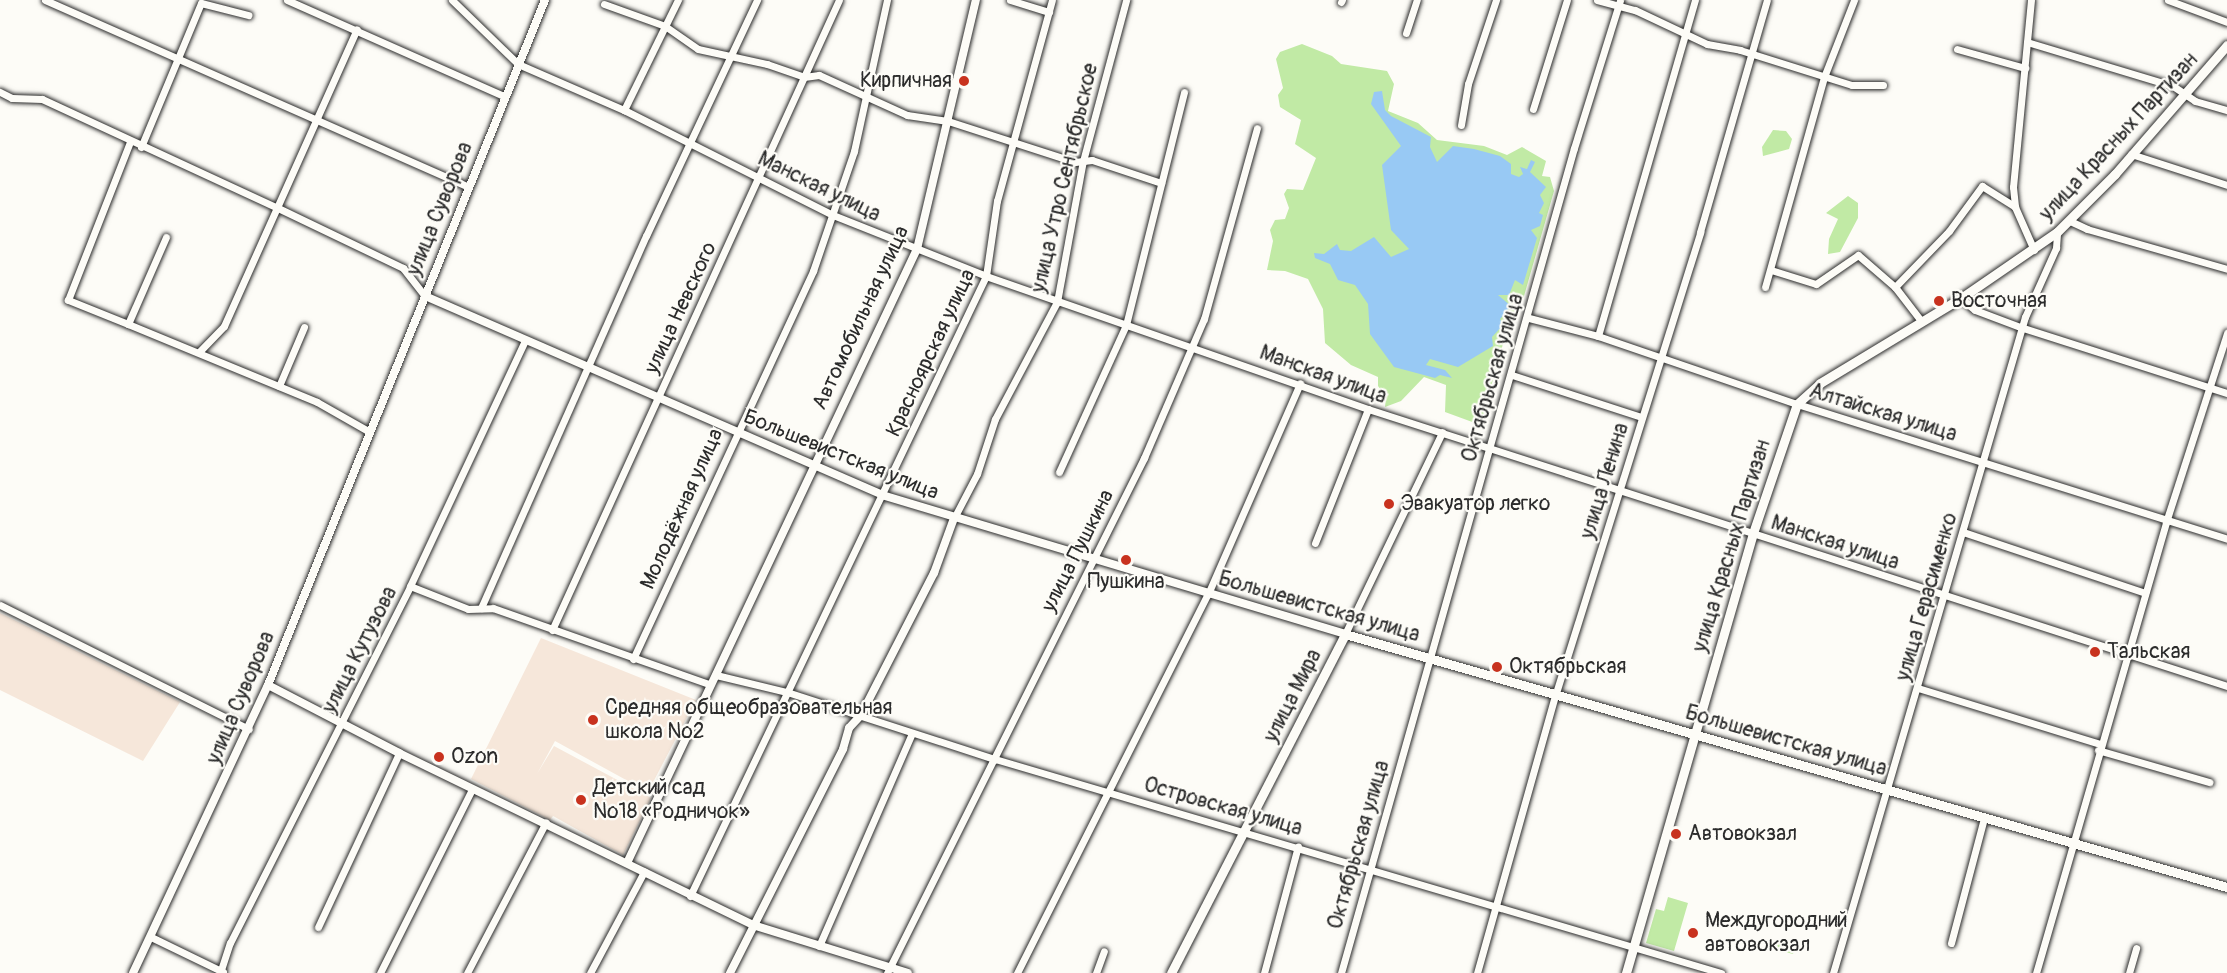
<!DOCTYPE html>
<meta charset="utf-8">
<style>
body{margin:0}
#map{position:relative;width:2227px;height:973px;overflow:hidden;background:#fdfcf7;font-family:Pangolin,sans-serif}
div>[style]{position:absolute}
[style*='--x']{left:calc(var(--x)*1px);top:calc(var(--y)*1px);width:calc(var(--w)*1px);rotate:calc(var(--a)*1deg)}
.built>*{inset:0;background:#f6e7da}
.green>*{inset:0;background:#c1eaa5}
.water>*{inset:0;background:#98c9f4}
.roads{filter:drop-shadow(0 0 2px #2b2b2b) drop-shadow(0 0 2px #2b2b2b)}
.minor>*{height:7px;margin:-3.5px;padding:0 3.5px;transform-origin:3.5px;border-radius:3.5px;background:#fdfcf7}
.tertiary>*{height:8px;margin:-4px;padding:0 4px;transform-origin:4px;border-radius:4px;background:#fdfcf7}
.secondary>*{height:9px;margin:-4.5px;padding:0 4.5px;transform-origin:4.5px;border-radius:4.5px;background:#fdfcf7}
.dots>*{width:16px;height:16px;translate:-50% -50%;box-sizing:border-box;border:3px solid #fdfcf7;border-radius:50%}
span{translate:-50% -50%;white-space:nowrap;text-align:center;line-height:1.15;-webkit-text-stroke:4.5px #fdfcf7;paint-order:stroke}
.poi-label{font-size:21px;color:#2b2b2b}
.right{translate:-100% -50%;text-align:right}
.left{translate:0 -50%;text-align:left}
.street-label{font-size:21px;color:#2b2b2b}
</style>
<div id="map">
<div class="built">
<i style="clip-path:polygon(0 613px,180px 702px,143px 761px,0 690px)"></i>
<i style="clip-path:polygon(541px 638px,696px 700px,648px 792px,555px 741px,537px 774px,554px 746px,651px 798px,623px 855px,553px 816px,550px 820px,471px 779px)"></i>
</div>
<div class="green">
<i style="clip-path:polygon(1302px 44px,1332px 56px,1341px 64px,1387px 71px,1394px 84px,1388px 111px,1418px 123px,1437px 140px,1484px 146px,1507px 155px,1522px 147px,1546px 161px,1542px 176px,1550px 177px,1554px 191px,1524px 296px,1506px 333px,1482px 419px,1475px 423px,1445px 412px,1446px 385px,1424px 377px,1401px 401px,1385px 407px,1386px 397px,1378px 386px,1378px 377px,1351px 365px,1325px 343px,1323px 309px,1308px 279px,1285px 271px,1267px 270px,1273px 241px,1270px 230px,1275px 220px,1285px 219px,1289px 208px,1284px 194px,1287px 189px,1303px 190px,1316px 158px,1295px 144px,1301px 120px,1280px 107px,1278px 95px,1283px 88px,1276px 59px,1280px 52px)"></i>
<i style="clip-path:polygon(1773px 130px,1786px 131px,1792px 139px,1789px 149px,1763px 156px,1762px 147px)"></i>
<i style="clip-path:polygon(1848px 196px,1858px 203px,1858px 218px,1840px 252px,1828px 254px,1829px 239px,1838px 219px,1826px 213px)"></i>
<i style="clip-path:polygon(1668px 897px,1688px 903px,1674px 951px,1646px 943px,1656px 909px,1664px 911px)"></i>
<i style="clip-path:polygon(1791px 939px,1797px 941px,1793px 954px,1771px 948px)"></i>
</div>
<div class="water">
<i style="clip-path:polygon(1382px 91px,1385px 110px,1391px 116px,1431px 137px,1430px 147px,1437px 162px,1453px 146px,1474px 149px,1500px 156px,1511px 164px,1511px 174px,1519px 177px,1523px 174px,1520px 167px,1527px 169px,1531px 160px,1535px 162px,1530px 172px,1546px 187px,1540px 195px,1544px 203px,1539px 213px,1543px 215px,1540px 226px,1531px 230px,1537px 238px,1523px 285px,1515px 280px,1509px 295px,1498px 295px,1511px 306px,1500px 319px,1503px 325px,1492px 337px,1493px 346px,1458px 367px,1430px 359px,1426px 365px,1445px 370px,1452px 378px,1440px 375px,1435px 378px,1394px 367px,1370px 334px,1368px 304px,1355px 285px,1338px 280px,1330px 264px,1315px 258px,1314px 253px,1324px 254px,1337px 244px,1340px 250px,1351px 251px,1374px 237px,1391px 257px,1409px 249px,1391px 230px,1382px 165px,1401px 146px,1371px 104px,1374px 92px)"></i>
</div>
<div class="roads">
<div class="minor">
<i style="--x:45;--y:0;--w:462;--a:23.8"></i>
<i style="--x:287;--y:0;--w:237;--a:23.9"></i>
<i style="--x:452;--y:0;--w:92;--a:44.1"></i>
<i style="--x:518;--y:64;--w:116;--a:23.5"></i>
<i style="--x:624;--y:110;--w:234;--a:26.7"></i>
<i style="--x:833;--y:215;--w:165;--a:21.7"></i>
<i style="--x:986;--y:276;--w:404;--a:19.2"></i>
<i style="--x:1368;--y:409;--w:903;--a:17.87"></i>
<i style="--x:1010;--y:0;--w:41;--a:17.1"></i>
<i style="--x:1597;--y:0;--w:39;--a:15"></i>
<i style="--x:1635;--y:10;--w:80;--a:25.3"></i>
<i style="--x:1707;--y:44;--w:34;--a:10"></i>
<i style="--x:1740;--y:50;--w:117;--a:17.4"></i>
<i style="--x:1852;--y:85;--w:31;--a:0"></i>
<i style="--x:2031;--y:0;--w:188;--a:95.5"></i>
<i style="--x:2013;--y:187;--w:20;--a:84"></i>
<i style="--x:2015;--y:207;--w:47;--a:66.2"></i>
<i style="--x:2168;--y:0;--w:63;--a:20.4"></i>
<i style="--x:1341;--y:2;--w:2;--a:-63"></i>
<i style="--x:604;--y:4;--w:65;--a:19.8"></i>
<i style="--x:665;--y:26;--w:40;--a:34.9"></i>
<i style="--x:698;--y:49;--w:71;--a:12.3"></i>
<i style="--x:767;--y:64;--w:39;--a:19"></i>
<i style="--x:804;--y:77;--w:15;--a:-8"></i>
<i style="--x:819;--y:75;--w:97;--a:24.4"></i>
<i style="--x:907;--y:115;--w:41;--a:8.3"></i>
<i style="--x:948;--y:121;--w:133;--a:17.9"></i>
<i style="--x:1075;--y:162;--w:17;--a:-7"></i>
<i style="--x:1092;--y:160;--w:73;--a:18.4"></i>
<i style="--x:1406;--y:33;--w:35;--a:-72"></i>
<i style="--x:2027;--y:42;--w:152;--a:16.8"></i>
<i style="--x:2173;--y:86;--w:27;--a:34"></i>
<i style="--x:2195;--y:101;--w:33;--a:16"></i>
<i style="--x:1957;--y:49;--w:71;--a:15.6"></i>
<i style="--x:0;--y:92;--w:13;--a:27"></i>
<i style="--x:12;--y:98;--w:30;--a:2"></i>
<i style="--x:42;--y:99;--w:260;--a:24.8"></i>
<i style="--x:278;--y:208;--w:139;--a:25.6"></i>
<i style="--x:403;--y:268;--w:36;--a:52"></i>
<i style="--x:1533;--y:109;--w:114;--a:-72.7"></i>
<i style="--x:624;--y:110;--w:123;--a:-63.9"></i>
<i style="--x:1461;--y:125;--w:42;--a:-80.3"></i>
<i style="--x:1468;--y:84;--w:89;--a:-71.6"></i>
<i style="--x:141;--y:147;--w:156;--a:-67.4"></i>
<i style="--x:201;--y:3;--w:49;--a:14.3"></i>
<i style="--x:2131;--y:154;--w:101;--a:17.9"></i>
<i style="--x:2070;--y:221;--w:19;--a:25"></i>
<i style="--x:2087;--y:229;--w:146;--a:15.9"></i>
<i style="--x:166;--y:237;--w:95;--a:113.6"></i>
<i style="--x:128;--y:324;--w:204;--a:22.4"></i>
<i style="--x:317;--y:402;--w:59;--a:29.6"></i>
<i style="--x:1771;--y:270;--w:47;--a:17.3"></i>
<i style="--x:1816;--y:284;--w:51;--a:-34.6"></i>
<i style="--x:1858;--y:255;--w:49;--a:40.9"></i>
<i style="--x:1895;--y:287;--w:44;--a:52.4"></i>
<i style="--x:1765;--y:287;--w:218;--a:-74.3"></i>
<i style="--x:1824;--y:77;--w:83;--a:-68.7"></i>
<i style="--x:1895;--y:287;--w:78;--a:-46"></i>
<i style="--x:1949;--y:231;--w:56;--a:-53.7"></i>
<i style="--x:1982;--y:186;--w:39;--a:32"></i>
<i style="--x:1961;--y:298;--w:18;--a:41"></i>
<i style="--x:1975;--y:310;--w:51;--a:20.6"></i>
<i style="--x:2023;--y:328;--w:214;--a:17.7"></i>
<i style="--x:1529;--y:318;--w:71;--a:14.6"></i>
<i style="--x:1598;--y:336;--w:210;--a:18.9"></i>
<i style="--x:1797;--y:404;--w:451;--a:17.4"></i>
<i style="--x:128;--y:324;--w:65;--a:-158.2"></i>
<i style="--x:68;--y:300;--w:170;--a:-68.6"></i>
<i style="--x:1598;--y:336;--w:350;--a:-73.9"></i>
<i style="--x:199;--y:352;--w:36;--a:-46"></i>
<i style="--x:224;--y:326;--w:325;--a:-65.9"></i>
<i style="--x:1512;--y:375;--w:136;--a:18"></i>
<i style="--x:279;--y:386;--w:64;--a:-67"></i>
<i style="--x:1059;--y:472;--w:162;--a:-65.5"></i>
<i style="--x:1126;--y:325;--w:240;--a:-76"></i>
<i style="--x:954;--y:518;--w:50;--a:-62.4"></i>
<i style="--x:977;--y:474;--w:58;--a:-71.9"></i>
<i style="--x:995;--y:419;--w:132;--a:-62.1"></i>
<i style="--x:1057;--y:302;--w:143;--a:-79.6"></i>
<i style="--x:1083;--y:161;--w:167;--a:-75"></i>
<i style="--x:1963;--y:532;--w:192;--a:18.5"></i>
<i style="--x:1315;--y:543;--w:144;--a:-68.4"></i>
<i style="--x:410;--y:586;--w:62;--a:21.6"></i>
<i style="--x:468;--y:609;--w:25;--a:-2"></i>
<i style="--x:493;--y:608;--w:229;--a:19.4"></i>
<i style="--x:0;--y:605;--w:278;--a:26.5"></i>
<i style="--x:481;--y:608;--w:407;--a:-66.1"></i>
<i style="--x:646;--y:236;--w:261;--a:-64.8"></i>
<i style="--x:552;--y:630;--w:692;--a:-65.51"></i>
<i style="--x:1345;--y:634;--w:224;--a:-64.3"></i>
<i style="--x:633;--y:659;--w:428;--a:-65.1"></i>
<i style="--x:813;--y:271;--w:127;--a:-71.1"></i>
<i style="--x:854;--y:151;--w:155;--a:-77.7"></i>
<i style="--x:716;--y:675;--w:73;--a:13.5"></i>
<i style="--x:787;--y:692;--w:219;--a:17.9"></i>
<i style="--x:995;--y:759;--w:757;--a:16.42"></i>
<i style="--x:1918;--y:688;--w:190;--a:17.1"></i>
<i style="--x:2098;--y:750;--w:116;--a:16.1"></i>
<i style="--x:690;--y:896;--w:687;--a:-64.48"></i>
<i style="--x:986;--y:276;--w:76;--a:-81.7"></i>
<i style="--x:997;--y:201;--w:208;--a:-74.7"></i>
<i style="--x:318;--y:927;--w:192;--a:-65"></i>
<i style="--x:151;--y:937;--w:80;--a:25.9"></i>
<i style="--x:1951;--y:943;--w:129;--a:-75.2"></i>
<i style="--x:819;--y:946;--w:232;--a:-66.4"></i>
<i style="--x:220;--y:973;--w:32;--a:-72"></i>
<i style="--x:230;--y:943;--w:400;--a:-63.2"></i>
<i style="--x:410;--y:586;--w:272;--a:-64.9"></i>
<i style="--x:380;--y:973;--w:206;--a:-63.4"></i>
<i style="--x:467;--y:973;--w:170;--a:-62.4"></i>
<i style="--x:590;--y:973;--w:115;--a:-61.9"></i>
<i style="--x:887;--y:973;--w:576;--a:-63.48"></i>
<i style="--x:1144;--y:458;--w:151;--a:-66.7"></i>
<i style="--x:1204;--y:319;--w:198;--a:-74.5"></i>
<i style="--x:1017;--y:973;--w:424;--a:-63.3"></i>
<i style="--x:1208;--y:594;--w:230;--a:-66.4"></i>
<i style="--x:1096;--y:973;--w:23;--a:-70"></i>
<i style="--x:1264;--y:973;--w:131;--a:-75"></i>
<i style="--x:1341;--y:973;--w:857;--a:-74.23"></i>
<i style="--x:1574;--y:148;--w:155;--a:-72.7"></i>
<i style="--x:1477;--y:973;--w:288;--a:-74.3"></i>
<i style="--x:1555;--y:696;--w:486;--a:-72.6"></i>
<i style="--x:1700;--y:232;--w:241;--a:-73.9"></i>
<i style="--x:1833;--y:973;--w:684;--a:-73.69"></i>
<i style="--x:2025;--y:317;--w:76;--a:-65.8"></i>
<i style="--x:2056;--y:248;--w:16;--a:-86"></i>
<i style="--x:2036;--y:973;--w:469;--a:-73.9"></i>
<i style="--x:2166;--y:522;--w:199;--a:-72.1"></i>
<i style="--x:2129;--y:973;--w:26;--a:-74"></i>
</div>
<div class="tertiary">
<i style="--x:425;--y:296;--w:498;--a:23.5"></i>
<i style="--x:882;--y:495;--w:483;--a:16.7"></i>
<i style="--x:268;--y:685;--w:148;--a:27.4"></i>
<i style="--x:399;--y:753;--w:394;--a:25.9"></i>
<i style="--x:753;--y:925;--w:162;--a:17.2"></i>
<i style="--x:627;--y:863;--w:679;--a:-64.72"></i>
<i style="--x:917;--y:249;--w:256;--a:-76.7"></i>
<i style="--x:133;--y:973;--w:318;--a:-64.9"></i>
<i style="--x:268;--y:685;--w:739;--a:-67.98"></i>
<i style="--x:730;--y:973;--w:251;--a:-63.2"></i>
<i style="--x:843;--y:749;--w:22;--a:-74"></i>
<i style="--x:849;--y:728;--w:18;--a:-47"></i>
<i style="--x:861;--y:715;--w:160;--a:-62.8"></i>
<i style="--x:934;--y:573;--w:59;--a:-70"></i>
</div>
<div class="secondary">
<i style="--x:1171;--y:973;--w:381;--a:-62.8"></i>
<i style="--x:1345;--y:634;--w:918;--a:16.01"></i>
<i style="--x:1626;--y:973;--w:458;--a:-73.9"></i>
<i style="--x:1753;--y:533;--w:136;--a:-71.2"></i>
<i style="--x:1797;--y:404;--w:31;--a:-42"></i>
<i style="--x:1820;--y:383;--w:165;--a:-31.1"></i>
<i style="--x:1961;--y:298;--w:116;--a:-34.5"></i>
<i style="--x:2057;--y:232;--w:82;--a:-45"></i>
<i style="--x:2115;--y:174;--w:171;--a:-49"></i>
</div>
</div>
<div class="dots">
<i style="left:964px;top:81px;background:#c8321e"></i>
<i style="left:1939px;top:301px;background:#c8321e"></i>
<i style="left:1389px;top:504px;background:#c8321e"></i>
<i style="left:1126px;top:560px;background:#c8321e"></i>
<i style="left:2095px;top:652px;background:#c8321e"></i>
<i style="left:1497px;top:667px;background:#c8321e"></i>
<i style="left:593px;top:720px;background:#c8321e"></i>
<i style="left:439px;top:757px;background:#c8321e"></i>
<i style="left:581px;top:800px;background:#c8321e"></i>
<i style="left:1676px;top:834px;background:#c8321e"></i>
<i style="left:1693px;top:933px;background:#c8321e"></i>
</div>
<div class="poi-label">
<span class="right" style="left:952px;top:81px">Кирпичная</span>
<span class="left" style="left:1951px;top:301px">Восточная</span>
<span class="left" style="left:1401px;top:504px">Эвакуатор легко</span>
<span style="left:1126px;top:582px">Пушкина</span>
<span class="left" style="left:2107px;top:652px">Тальская</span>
<span class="left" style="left:1509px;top:667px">Октябрьская</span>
<span class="left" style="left:605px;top:720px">Средняя общеобразовательная<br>школа №2</span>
<span class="left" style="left:451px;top:757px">Ozon</span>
<span class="left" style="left:593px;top:800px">Детский сад<br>№18 «Родничок»</span>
<span class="left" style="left:1688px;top:834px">Автовокзал</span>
<span class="left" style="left:1705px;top:933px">Междугородний<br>автовокзал</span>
</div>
<div class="street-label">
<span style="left:2119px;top:137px;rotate:-47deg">улица Красных Партизан</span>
<span style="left:1065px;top:178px;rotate:-77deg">улица Утро Сентябрьское</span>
<span style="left:819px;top:187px;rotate:26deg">Манская улица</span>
<span style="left:440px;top:209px;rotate:-68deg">улица Суворова</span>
<span style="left:681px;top:308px;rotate:-65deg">улица Невского</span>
<span style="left:861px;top:318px;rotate:-65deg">Автомобильная улица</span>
<span style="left:931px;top:353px;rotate:-65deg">Красноярская улица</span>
<span style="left:1323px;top:375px;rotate:20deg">Манская улица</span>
<span style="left:1493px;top:378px;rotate:-74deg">Октябрьская улица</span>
<span style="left:1883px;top:413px;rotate:17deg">Алтайская улица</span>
<span style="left:841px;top:455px;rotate:22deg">Большевистская улица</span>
<span style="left:1605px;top:481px;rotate:-73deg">улица Ленина</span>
<span style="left:682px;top:509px;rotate:-66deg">Молодёжная улица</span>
<span style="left:1835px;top:543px;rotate:18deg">Манская улица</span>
<span style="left:1732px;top:546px;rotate:-73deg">улица Красных Партизан</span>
<span style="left:1078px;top:551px;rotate:-63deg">улица Пушкина</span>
<span style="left:1927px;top:597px;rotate:-74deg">улица Герасименко</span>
<span style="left:1319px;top:607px;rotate:16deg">Большевистская улица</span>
<span style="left:360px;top:650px;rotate:-63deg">улица Кутузова</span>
<span style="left:1293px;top:696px;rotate:-63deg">улица Мира</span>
<span style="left:241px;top:698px;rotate:-67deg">улица Суворова</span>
<span style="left:1786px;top:741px;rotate:16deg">Большевистская улица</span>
<span style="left:1223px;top:807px;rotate:16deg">Островская улица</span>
<span style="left:1359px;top:845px;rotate:-74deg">Октябрьская улица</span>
</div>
</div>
